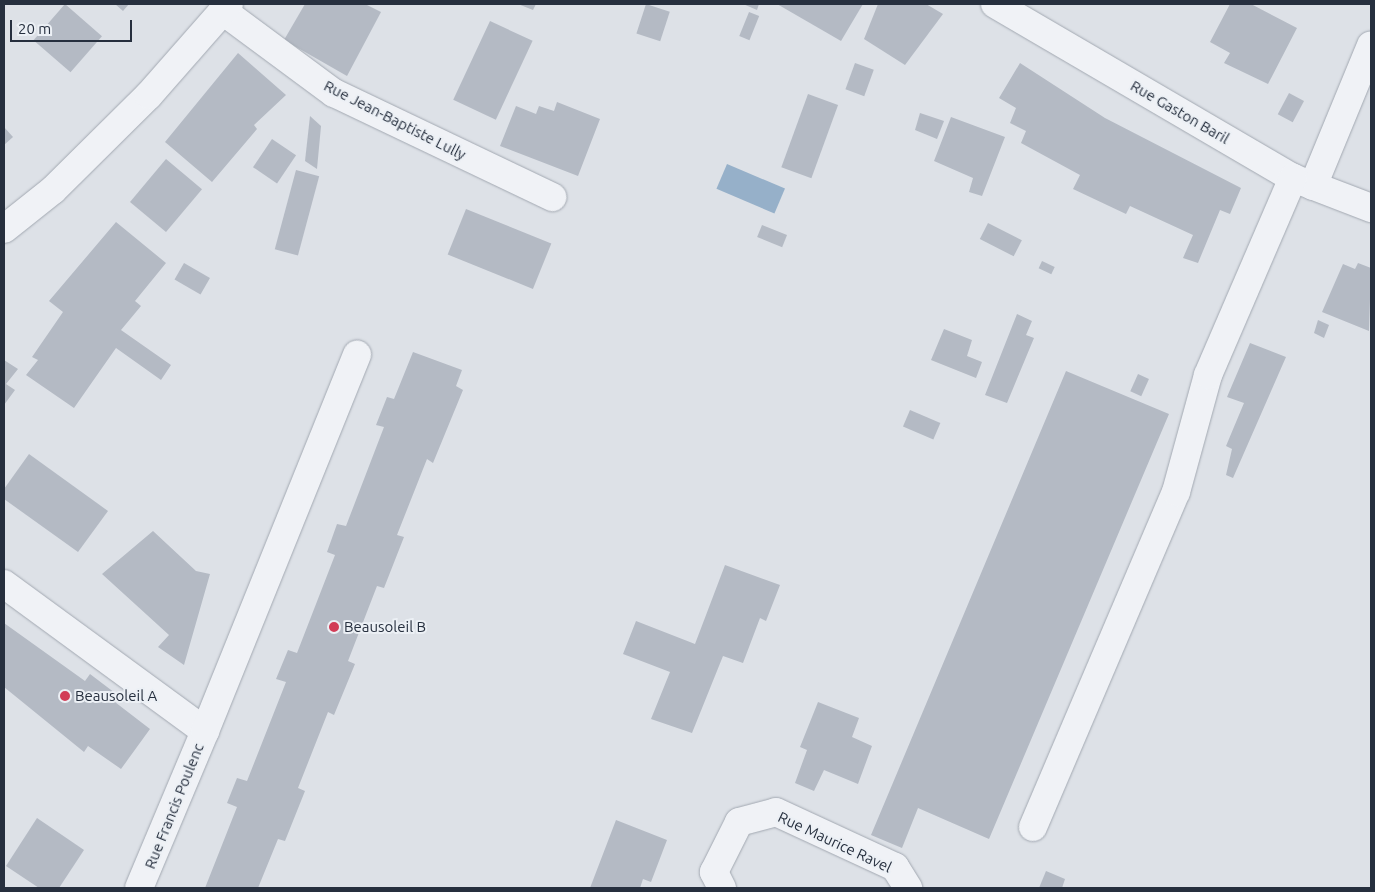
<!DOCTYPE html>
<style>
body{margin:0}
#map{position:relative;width:1375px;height:892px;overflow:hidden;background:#dde1e7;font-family:Ubuntu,sans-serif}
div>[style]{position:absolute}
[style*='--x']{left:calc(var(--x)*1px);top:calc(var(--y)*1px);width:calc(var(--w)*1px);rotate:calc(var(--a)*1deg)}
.water>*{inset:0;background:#96b0c9;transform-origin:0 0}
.building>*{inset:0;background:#b4bac4;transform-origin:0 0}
.roads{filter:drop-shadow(0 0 1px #a2a8b1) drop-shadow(0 0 1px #a2a8b1)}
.minor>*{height:28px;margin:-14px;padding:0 14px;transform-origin:14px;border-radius:14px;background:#f0f2f6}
.tertiary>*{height:28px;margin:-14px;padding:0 14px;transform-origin:14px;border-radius:14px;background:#f0f2f6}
.dots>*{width:14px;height:14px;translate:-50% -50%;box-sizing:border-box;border:2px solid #ecf0f5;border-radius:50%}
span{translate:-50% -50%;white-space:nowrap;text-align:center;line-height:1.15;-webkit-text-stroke:4px #ecf0f5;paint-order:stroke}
.street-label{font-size:15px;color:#262f3e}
.poi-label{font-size:15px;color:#262f3e}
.left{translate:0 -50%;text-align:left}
.frame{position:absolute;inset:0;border:5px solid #262f3e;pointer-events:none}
.scale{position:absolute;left:10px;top:20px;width:122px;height:22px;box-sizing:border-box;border:2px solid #262f3e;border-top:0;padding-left:6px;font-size:15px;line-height:18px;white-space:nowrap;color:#262f3e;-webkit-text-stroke:4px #ecf0f5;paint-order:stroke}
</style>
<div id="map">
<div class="water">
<i style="left:727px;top:164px;width:63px;height:27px;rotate:23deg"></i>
</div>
<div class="building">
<i style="left:65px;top:4px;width:49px;height:48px;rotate:41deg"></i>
<i style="clip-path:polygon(115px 4px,129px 4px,123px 11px)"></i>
<i style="clip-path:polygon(305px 4px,365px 4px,381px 12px,347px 76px,284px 40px)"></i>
<i style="clip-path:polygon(518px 4px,536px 4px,533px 10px)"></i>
<i style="left:646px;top:4px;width:25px;height:31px;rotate:18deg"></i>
<i style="clip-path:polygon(743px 4px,759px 4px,757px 10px)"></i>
<i style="clip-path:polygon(777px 4px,863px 4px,841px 41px)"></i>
<i style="clip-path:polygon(878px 4px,926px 4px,943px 14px,905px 65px,864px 39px)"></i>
<i style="clip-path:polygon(1230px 4px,1251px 4px,1297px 28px,1268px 84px,1224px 63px,1230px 53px,1210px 42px)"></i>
<i style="left:749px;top:12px;width:11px;height:26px;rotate:22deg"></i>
<i style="left:490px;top:21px;width:47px;height:87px;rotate:25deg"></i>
<i style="clip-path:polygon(238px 53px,286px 95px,254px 125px,257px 129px,212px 182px,165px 142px)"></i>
<i style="left:855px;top:63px;width:20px;height:28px;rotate:20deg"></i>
<i style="clip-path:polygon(1020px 63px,1105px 118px,1241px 188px,1230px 214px,1220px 210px,1198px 263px,1183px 258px,1193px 235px,1130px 206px,1126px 214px,1073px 189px,1080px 175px,1021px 143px,1026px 131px,1010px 123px,1016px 108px,999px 98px)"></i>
<i style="left:1289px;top:93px;width:17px;height:24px;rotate:28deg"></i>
<i style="left:808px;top:94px;width:32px;height:78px;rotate:20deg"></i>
<i style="clip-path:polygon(557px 102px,600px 119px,578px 176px,500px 146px,516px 106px,536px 114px,539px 106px,554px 111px)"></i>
<i style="clip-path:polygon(920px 113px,944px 121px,937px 139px,915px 130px)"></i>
<i style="clip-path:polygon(310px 116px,321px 126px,317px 169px,305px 161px)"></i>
<i style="clip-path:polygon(951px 117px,1005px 137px,982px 196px,969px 192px,973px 178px,934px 161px)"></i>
<i style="clip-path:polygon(4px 127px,13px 137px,4px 145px)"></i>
<i style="left:272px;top:139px;width:29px;height:34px;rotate:34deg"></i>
<i style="left:166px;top:159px;width:47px;height:56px;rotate:40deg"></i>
<i style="left:296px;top:170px;width:24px;height:82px;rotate:15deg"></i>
<i style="left:466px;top:209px;width:92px;height:49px;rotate:22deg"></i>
<i style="clip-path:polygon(116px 222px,166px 263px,135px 301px,141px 306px,121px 330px,171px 365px,161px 380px,116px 348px,74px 408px,26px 375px,38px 360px,32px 357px,63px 312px,49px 301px)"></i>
<i style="left:988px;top:223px;width:38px;height:18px;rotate:27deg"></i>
<i style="left:762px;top:225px;width:27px;height:13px;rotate:22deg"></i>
<i style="left:1042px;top:261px;width:14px;height:8px;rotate:25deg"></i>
<i style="left:184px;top:263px;width:30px;height:19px;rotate:30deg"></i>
<i style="clip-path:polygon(1358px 263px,1371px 268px,1369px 331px,1322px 312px,1343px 264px,1355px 269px)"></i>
<i style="clip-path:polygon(1017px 314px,1032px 321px,1026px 335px,1034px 338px,1007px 403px,985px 395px)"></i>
<i style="clip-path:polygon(1318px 320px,1329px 325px,1324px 338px,1314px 333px)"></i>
<i style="clip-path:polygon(944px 329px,972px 340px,967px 356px,982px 362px,976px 378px,931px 360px)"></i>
<i style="clip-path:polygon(1250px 343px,1286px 357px,1233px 478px,1226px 475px,1232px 449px,1226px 446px,1244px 403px,1227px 397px)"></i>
<i style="clip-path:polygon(413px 352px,462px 370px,456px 386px,463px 390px,433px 463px,427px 459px,397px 535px,404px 537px,384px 588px,377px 586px,348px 661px,355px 664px,334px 715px,328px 712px,298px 788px,305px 791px,285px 841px,278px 839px,258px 888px,205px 888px,237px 807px,227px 803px,237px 778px,247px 781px,286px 682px,276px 679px,288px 650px,297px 653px,335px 555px,327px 552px,337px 524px,346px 526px,384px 427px,376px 425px,387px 397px,394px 399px)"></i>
<i style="clip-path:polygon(4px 360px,18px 369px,6px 384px,15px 390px,4px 405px)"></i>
<i style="clip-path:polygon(1066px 371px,1169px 414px,989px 839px,918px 808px,902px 848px,871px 835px)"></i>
<i style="left:1138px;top:374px;width:12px;height:19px;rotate:24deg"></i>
<i style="left:910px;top:410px;width:33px;height:18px;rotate:23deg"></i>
<i style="clip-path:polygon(29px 454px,108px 511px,78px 552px,4px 499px,4px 489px)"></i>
<i style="clip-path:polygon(153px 531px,196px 571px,210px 574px,184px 665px,158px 647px,169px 635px,102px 574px)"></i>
<i style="clip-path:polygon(725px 565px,780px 585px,766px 621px,760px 618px,743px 663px,723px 656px,692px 733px,651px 719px,670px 672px,623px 654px,636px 621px,695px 644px)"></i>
<i style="clip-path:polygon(4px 623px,85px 681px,90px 674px,115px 693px,111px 699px,150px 729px,121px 769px,88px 746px,84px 752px,4px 687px)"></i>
<i style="clip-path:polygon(818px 702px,859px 718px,852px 737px,872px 746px,858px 784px,824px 770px,814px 791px,795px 783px,807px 750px,800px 747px)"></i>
<i style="clip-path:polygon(37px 818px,84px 850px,59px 888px,39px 888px,6px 866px)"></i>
<i style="clip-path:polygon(616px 820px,667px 840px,651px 882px,643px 879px,640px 888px,590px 888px)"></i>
<i style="clip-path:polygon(1046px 871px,1065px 879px,1062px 888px,1039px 888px)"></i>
</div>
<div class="roads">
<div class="minor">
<i style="--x:995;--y:4;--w:345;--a:30.3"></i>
<i style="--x:1293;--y:178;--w:84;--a:21"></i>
<i style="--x:223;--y:11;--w:138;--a:36.5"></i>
<i style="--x:334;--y:93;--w:242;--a:25.5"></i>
<i style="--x:1313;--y:186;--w:152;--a:-67.6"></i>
<i style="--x:4;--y:584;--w:249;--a:36.2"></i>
<i style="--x:205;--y:731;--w:170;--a:112.8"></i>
<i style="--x:205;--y:731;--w:406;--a:-68"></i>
<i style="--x:1033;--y:827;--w:364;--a:-66.9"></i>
<i style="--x:1176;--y:492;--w:121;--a:-74.7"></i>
<i style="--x:1208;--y:375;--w:215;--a:-66.7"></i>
<i style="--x:722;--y:888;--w:18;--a:-117"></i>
<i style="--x:714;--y:872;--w:56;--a:-63.4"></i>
<i style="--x:739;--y:822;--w:38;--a:-15"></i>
<i style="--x:776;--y:812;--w:131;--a:24.8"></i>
<i style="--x:895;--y:867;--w:25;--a:58"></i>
</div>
<div class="tertiary">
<i style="--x:4;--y:229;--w:63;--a:-38.5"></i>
<i style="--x:53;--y:190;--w:135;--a:-44.7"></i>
<i style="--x:149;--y:95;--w:121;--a:-48.7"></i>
</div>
</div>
<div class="dots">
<i style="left:334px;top:627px;background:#d23d57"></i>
<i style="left:65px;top:696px;background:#d23d57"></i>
</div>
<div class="street-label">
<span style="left:1180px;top:112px;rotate:30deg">Rue Gaston Baril</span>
<span style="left:395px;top:120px;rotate:27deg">Rue Jean-Baptiste Lully</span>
<span style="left:174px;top:806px;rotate:-68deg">Rue Francis Poulenc</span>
<span style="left:835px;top:842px;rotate:25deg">Rue Maurice Ravel</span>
</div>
<div class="poi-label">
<span class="left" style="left:344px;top:627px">Beausoleil B</span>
<span class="left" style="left:75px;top:696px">Beausoleil A</span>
</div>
<div class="frame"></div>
<div class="scale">20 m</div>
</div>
